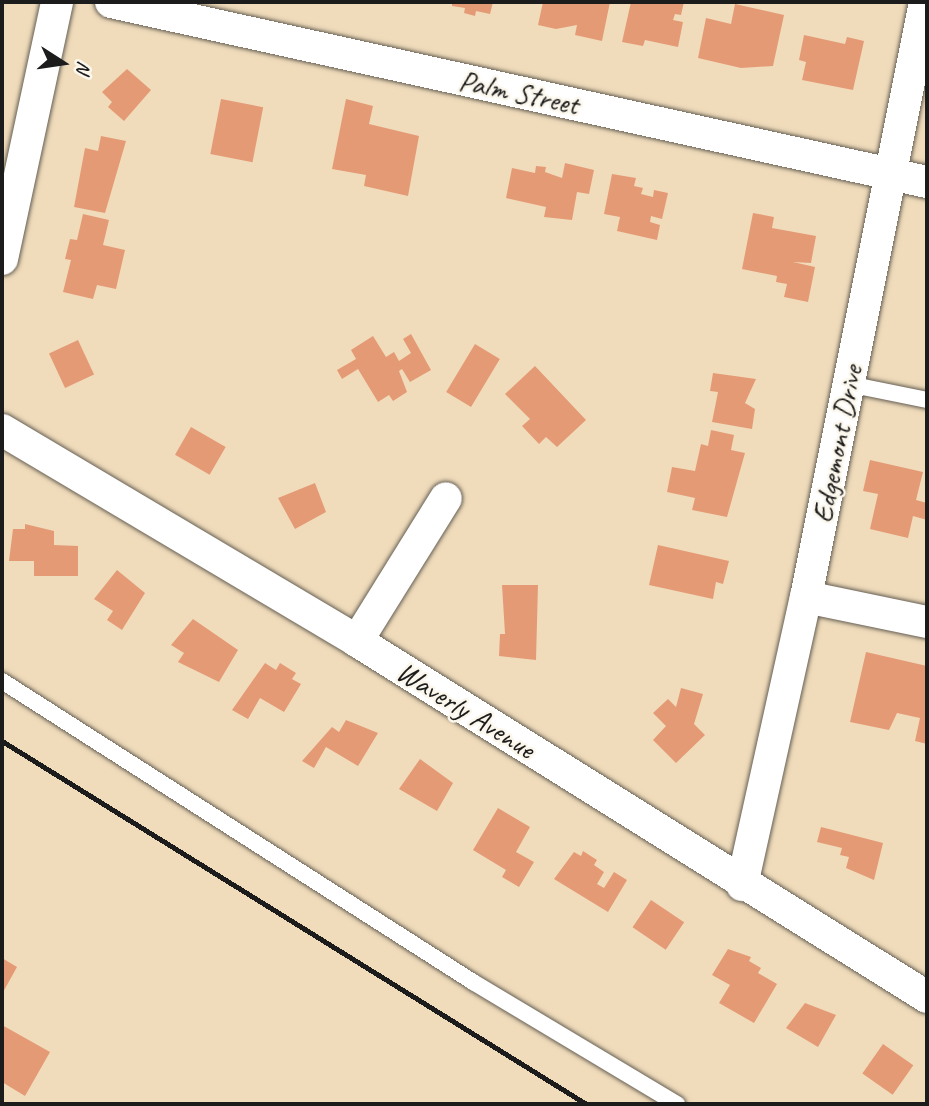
<!DOCTYPE html>
<style>
body{margin:0}
#map{position:relative;width:929px;height:1106px;overflow:hidden;background:#f0dcbb;font-family:Caveat,sans-serif}
div>[style]{position:absolute}
[style*='--x']{left:calc(var(--x)*1px);top:calc(var(--y)*1px);width:calc(var(--w)*1px);rotate:calc(var(--a)*1deg)}
.building>*{inset:0;background:#e59a76;transform-origin:0 0}
.roads{filter:drop-shadow(0 0 2px #665f54) drop-shadow(0 0 2px #665f54)}
.service>*{height:16px;margin:-8px;padding:0 8px;transform-origin:8px;border-radius:8px;background:#fff}
.minor>*{height:32px;margin:-16px;padding:0 16px;transform-origin:16px;border-radius:16px;background:#fff}
.rail>*{height:5px;margin:-2.5px;padding:0 2.5px;transform-origin:2.5px;border-radius:2.5px;background:#1c1c1c}
span{translate:-50% -50%;white-space:nowrap;text-align:center;line-height:1.15;-webkit-text-stroke:5px #fbf7ec;paint-order:stroke}
.street-label{font-size:30px;color:#1c1c1c}
.frame{position:absolute;inset:0;border:4px solid #1c1c1c;pointer-events:none}
.north{position:absolute;left:28px;top:28px;width:70px;height:70px;-webkit-text-stroke:5px #fbf7ec;paint-order:stroke;rotate:102deg;font-size:19px;font-weight:700;line-height:28px;text-align:center;color:#1c1c1c}
.north::after{content:'';display:block;margin:auto;width:24px;height:32px;background:#1c1c1c;clip-path:polygon(50% 0,100% 100%,50% 72%,0 100%)}
</style>
<div id="map">
<div class="building">
<i style="clip-path:polygon(452px 2px,493px 2px,490px 14px,476px 11px,475px 16px,464px 13px,465px 8px,452px 6px)"></i>
<i style="clip-path:polygon(543px 2px,610px 2px,602px 41px,575px 35px,577px 25px,556px 29px,538px 25px)"></i>
<i style="clip-path:polygon(631px 2px,684px 2px,681px 15px,675px 14px,673px 20px,683px 22px,678px 47px,645px 40px,643px 46px,622px 42px)"></i>
<i style="clip-path:polygon(735px 4px,784px 15px,773px 66px,741px 68px,698px 58px,706px 18px,731px 24px)"></i>
<i style="clip-path:polygon(804px 35px,845px 44px,847px 37px,864px 41px,853px 90px,802px 80px,806px 62px,799px 60px)"></i>
<i style="clip-path:polygon(127px 69px,151px 90px,124px 121px,108px 107px,112px 102px,102px 92px)"></i>
<i style="left:221px;top:99px;width:43px;height:56px;rotate:11deg"></i>
<i style="clip-path:polygon(346px 99px,373px 106px,369px 124px,419px 136px,408px 196px,364px 186px,366px 175px,332px 169px)"></i>
<i style="clip-path:polygon(101px 136px,126px 141px,105px 213px,74px 207px,85px 148px,98px 151px)"></i>
<i style="clip-path:polygon(565px 163px,594px 170px,589px 194px,577px 192px,572px 220px,544px 217px,546px 207px,506px 198px,512px 168px,535px 173px,536px 166px,546px 167px,545px 172px,562px 178px)"></i>
<i style="clip-path:polygon(612px 174px,636px 178px,634px 186px,643px 188px,641px 194px,653px 197px,654px 190px,668px 193px,662px 219px,651px 216px,650px 222px,660px 225px,657px 240px,617px 231px,620px 217px,604px 214px)"></i>
<i style="clip-path:polygon(753px 213px,774px 217px,772px 228px,816px 236px,811px 263px,793px 262px,815px 267px,808px 302px,784px 297px,787px 284px,776px 282px,777px 276px,742px 269px)"></i>
<i style="clip-path:polygon(83px 214px,109px 220px,103px 245px,125px 250px,116px 289px,97px 285px,93px 299px,63px 292px,71px 260px,65px 259px,70px 239px,77px 240px)"></i>
<i style="clip-path:polygon(411px 334px,431px 370px,410px 382px,402px 369px,399px 371px,407px 392px,393px 401px,389px 395px,378px 402px,358px 369px,342px 379px,337px 370px,356px 359px,351px 350px,373px 336px,386px 357px,394px 352px,399px 361px,411px 353px,403px 339px)"></i>
<i style="left:78px;top:340px;width:38px;height:32px;rotate:65deg"></i>
<i style="left:475px;top:344px;width:29px;height:56px;rotate:31deg"></i>
<i style="clip-path:polygon(535px 366px,586px 420px,557px 447px,546px 437px,539px 444px,522px 426px,530px 419px,505px 394px)"></i>
<i style="clip-path:polygon(713px 373px,756px 379px,745px 403px,755px 409px,752px 429px,712px 422px,718px 392px,710px 391px)"></i>
<i style="left:191px;top:427px;width:40px;height:32px;rotate:30deg"></i>
<i style="clip-path:polygon(711px 430px,734px 435px,731px 450px,745px 453px,727px 517px,692px 510px,695px 498px,667px 492px,672px 467px,695px 471px,701px 444px,708px 446px)"></i>
<i style="clip-path:polygon(870px 460px,923px 472px,916px 500px,927px 503px,927px 520px,913px 516px,908px 538px,870px 529px,878px 494px,863px 491px)"></i>
<i style="clip-path:polygon(315px 483px,326px 512px,295px 529px,278px 498px)"></i>
<i style="clip-path:polygon(25px 524px,54px 531px,54px 545px,78px 546px,78px 576px,34px 576px,34px 561px,9px 561px,13px 529px,25px 529px)"></i>
<i style="clip-path:polygon(658px 545px,729px 561px,723px 584px,716px 582px,713px 599px,649px 585px)"></i>
<i style="clip-path:polygon(117px 570px,145px 593px,122px 630px,107px 620px,113px 611px,94px 599px)"></i>
<i style="clip-path:polygon(502px 585px,538px 585px,536px 660px,499px 656px,500px 634px,505px 634px)"></i>
<i style="clip-path:polygon(193px 619px,238px 650px,219px 682px,178px 662px,184px 653px,171px 645px)"></i>
<i style="clip-path:polygon(866px 652px,927px 666px,927px 744px,915px 741px,920px 718px,897px 713px,889px 730px,850px 722px)"></i>
<i style="clip-path:polygon(265px 663px,276px 670px,280px 663px,296px 673px,292px 679px,301px 684px,284px 712px,260px 698px,248px 719px,232px 710px)"></i>
<i style="clip-path:polygon(681px 688px,703px 694px,694px 724px,705px 735px,676px 763px,653px 740px,666px 726px,653px 713px,668px 699px,676px 707px)"></i>
<i style="clip-path:polygon(346px 720px,378px 733px,358px 766px,326px 747px,314px 768px,302px 761px,332px 727px,339px 732px)"></i>
<i style="clip-path:polygon(420px 759px,453px 783px,437px 811px,399px 789px)"></i>
<i style="clip-path:polygon(498px 808px,530px 827px,516px 852px,534px 862px,519px 887px,502px 877px,506px 870px,473px 850px)"></i>
<i style="clip-path:polygon(821px 827px,883px 843px,874px 880px,846px 868px,849px 857px,840px 855px,842px 848px,817px 842px)"></i>
<i style="clip-path:polygon(583px 851px,597px 860px,594px 865px,604px 872px,597px 884px,604px 888px,614px 872px,627px 880px,608px 912px,554px 879px,574px 852px,581px 856px)"></i>
<i style="left:651px;top:900px;width:40px;height:33px;rotate:34deg"></i>
<i style="clip-path:polygon(728px 949px,751px 957px,749px 961px,761px 968px,758px 973px,777px 984px,754px 1023px,719px 1003px,730px 985px,712px 975px)"></i>
<i style="clip-path:polygon(2px 958px,17px 967px,2px 994px)"></i>
<i style="clip-path:polygon(805px 1003px,836px 1015px,818px 1047px,786px 1028px)"></i>
<i style="clip-path:polygon(2px 1025px,50px 1052px,25px 1096px,2px 1082px)"></i>
<i style="left:883px;top:1044px;width:37px;height:36px;rotate:35deg"></i>
</div>
<div class="roads">
<div class="service">
<i style="--x:848;--y:384;--w:81;--a:11.4"></i>
<i style="--x:2;--y:681;--w:559;--a:32.58"></i>
<i style="--x:473;--y:982;--w:238;--a:30.9"></i>
</div>
<div class="minor">
<i style="--x:111;--y:2;--w:836;--a:12.44"></i>
<i style="--x:2;--y:259;--w:263;--a:-77.9"></i>
<i style="--x:2;--y:430;--w:413;--a:30.7"></i>
<i style="--x:357;--y:641;--w:672;--a:31.99"></i>
<i style="--x:806;--y:597;--w:124;--a:11.7"></i>
<i style="--x:357;--y:641;--w:168;--a:-58.1"></i>
<i style="--x:742;--y:885;--w:295;--a:-77.5"></i>
<i style="--x:806;--y:597;--w:607;--a:-78.69"></i>
</div>
</div>
<div class="rail">
<i style="--x:2;--y:741;--w:688;--a:31.86"></i>
</div>
<div class="street-label">
<span style="left:519px;top:92px;rotate:12deg">Palm Street</span>
<span style="left:837px;top:444px;rotate:-79deg">Edgemont Drive</span>
<span style="left:466px;top:710px;rotate:32deg">Waverly Avenue</span>
</div>
<div class="frame"></div>
<div class="north">N</div>
</div>
